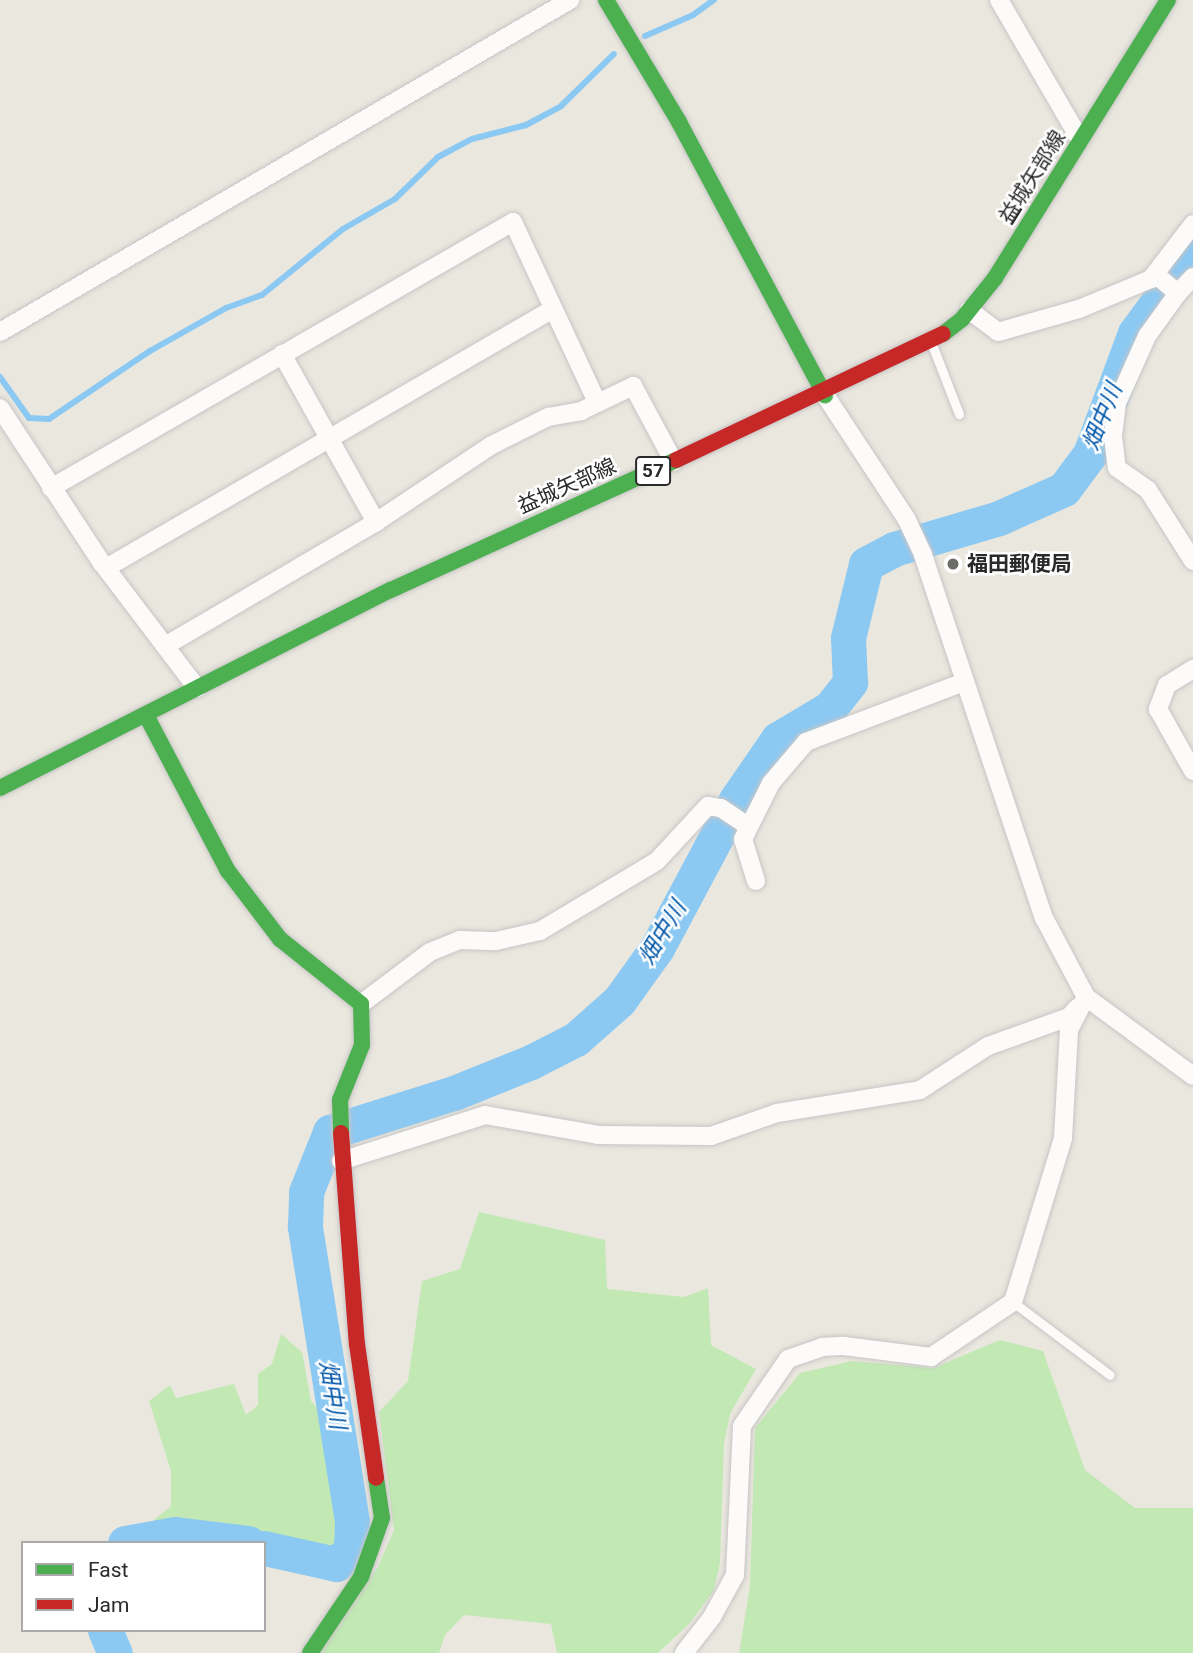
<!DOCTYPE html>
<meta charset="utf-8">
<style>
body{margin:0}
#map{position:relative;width:1193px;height:1653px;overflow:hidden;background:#eae7df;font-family:Roboto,"Noto Sans JP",sans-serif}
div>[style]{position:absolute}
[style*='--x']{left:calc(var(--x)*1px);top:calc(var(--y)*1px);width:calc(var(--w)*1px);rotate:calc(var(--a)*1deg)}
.green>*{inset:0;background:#c2e9b4}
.stream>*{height:6px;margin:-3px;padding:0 3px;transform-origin:3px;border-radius:3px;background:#8bc9f3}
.river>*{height:35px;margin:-17.5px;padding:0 17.5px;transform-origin:17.5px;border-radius:17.5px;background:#8bc9f3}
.roads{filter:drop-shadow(0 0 2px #c7c5c5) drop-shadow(0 0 2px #c7c5c5)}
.lane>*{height:9px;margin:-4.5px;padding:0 4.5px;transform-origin:4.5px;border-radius:4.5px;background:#fcfbfa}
.street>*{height:18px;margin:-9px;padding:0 9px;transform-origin:9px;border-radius:9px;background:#fcfbfa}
.fast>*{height:16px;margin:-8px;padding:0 8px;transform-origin:8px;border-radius:8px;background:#4caf50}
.jam>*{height:16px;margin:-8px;padding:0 8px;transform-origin:8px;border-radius:8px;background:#c62828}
.dots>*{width:19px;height:19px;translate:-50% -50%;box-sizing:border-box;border:4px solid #fff;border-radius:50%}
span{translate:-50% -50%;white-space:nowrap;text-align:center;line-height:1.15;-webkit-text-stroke:5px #fff;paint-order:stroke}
.shield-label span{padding:2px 5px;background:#fff;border:2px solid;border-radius:5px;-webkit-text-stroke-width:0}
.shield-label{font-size:19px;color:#2a2a2a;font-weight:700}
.street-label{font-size:21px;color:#2a2a2a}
.poi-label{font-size:21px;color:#2a2a2a;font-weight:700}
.left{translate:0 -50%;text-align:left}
.water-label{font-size:23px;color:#0056a9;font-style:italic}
.legend{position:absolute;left:21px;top:1541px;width:245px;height:91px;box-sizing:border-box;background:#fff;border:2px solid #aaa;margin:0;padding:9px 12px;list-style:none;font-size:21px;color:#2a2a2a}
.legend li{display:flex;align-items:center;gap:14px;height:35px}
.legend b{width:35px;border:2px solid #aaa}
</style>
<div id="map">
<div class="green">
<i style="clip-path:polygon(479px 1212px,605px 1240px,607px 1289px,684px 1297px,708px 1288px,711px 1345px,756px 1369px,730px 1414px,724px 1444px,720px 1563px,714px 1590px,690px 1623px,658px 1653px,557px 1653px,551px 1624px,464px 1615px,445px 1635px,439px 1653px,312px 1653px,377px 1569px,394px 1530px,379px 1412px,408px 1381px,422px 1281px,460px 1269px)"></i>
<i style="clip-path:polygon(281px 1334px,302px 1352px,311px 1401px,327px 1418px,347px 1522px,347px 1546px,332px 1556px,188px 1525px,149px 1524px,171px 1506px,171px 1471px,149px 1401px,170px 1385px,176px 1398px,234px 1384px,246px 1415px,258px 1405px,258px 1374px,272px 1364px)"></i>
<i style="clip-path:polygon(1000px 1340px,1043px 1351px,1085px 1470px,1135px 1508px,1193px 1508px,1193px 1653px,739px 1653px,750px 1586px,755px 1428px,800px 1373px,852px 1361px,933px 1368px)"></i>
</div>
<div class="stream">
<i style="--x:645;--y:36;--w:52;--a:-23.6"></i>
<i style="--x:693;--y:15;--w:26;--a:-36"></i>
<i style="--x:0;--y:377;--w:50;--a:54.7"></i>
<i style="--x:29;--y:418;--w:20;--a:3"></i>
<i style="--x:49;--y:419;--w:122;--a:-34"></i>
<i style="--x:150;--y:351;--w:87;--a:-29.5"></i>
<i style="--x:226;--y:308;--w:38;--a:-20"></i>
<i style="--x:262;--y:295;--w:104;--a:-39.2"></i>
<i style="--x:343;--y:229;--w:60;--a:-30"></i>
<i style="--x:395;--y:199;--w:60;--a:-44.3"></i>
<i style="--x:438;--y:157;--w:38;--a:-28"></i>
<i style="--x:472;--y:139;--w:56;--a:-14.5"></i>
<i style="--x:526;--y:125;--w:40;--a:-28"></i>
<i style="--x:561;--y:106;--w:74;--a:-44.5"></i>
</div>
<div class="river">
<i style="--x:125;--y:1543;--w:51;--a:-10.2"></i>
<i style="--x:175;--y:1534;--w:74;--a:7"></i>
<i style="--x:264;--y:1548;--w:74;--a:12.5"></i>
<i style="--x:336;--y:1564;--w:21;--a:-43"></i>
<i style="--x:351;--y:1550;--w:29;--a:-88"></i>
<i style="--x:352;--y:1521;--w:299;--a:-99.1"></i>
<i style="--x:305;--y:1226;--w:34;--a:-88"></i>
<i style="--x:306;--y:1192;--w:65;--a:-68.2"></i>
<i style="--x:330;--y:1132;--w:130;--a:-17.5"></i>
<i style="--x:454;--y:1093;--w:83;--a:-21.9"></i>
<i style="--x:531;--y:1062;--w:51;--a:-27.1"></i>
<i style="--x:576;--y:1039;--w:57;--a:-41.5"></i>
<i style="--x:619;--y:1001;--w:65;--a:-54.4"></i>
<i style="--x:657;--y:948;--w:168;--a:-61.9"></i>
<i style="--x:736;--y:800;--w:74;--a:-55.5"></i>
<i style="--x:778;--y:739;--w:61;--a:-30.8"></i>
<i style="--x:830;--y:708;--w:33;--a:-52"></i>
<i style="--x:850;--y:682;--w:44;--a:-92.6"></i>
<i style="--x:848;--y:638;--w:76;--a:-76.3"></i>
<i style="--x:866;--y:564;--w:32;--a:-28"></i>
<i style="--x:894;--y:549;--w:109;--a:-16.4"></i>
<i style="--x:999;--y:518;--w:71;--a:-24"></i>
<i style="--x:1064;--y:489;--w:44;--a:-53.4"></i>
<i style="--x:1090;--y:454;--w:129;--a:-69.6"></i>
<i style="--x:1135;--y:333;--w:98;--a:-53.7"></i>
<i style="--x:105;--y:1630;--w:25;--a:67"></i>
</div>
<div class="roads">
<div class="lane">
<i style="--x:933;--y:347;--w:72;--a:68.8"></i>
<i style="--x:1013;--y:1302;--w:121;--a:37"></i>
</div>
<div class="street">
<i style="--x:999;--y:0;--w:161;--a:59.8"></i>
<i style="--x:1155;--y:274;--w:30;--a:40"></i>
<i style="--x:1178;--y:293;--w:53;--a:125.8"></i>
<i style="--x:1147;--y:336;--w:73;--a:114.1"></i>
<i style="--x:1117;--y:403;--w:34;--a:97"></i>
<i style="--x:1113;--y:437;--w:31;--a:83"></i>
<i style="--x:1117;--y:468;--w:38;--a:35"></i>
<i style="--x:1148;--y:490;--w:84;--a:57.6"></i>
<i style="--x:1178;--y:293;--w:22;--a:-47"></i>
<i style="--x:969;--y:310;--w:36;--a:37"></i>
<i style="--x:998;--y:332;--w:84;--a:-15.9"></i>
<i style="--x:1079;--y:309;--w:78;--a:-22.6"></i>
<i style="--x:1151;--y:279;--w:69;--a:-52.6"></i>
<i style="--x:0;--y:332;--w:660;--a:-30.22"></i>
<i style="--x:282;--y:354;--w:193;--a:60.8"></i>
<i style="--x:825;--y:395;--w:149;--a:56.7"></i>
<i style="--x:907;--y:520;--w:38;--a:65"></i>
<i style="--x:923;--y:555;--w:383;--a:71.6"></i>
<i style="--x:1044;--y:918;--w:89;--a:62"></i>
<i style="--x:1086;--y:997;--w:133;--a:36.4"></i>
<i style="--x:0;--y:408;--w:186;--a:56.7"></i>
<i style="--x:102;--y:563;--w:157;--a:52.8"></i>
<i style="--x:51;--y:488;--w:533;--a:-29.93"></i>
<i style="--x:513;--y:222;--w:199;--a:65"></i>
<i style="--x:106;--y:568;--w:517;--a:-30.09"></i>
<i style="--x:165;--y:646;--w:245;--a:-30.4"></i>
<i style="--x:376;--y:522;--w:139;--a:-33.6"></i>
<i style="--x:492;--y:445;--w:63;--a:-26.6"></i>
<i style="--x:548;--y:417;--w:34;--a:-10"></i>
<i style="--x:581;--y:411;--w:58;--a:-25.7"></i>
<i style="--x:633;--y:386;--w:86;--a:61.7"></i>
<i style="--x:1193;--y:669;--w:31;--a:148"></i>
<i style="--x:1167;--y:685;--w:26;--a:111"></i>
<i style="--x:1158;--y:709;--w:71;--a:60.6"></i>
<i style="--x:756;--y:881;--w:44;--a:-107.2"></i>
<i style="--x:743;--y:839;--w:63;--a:-63.4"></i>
<i style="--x:771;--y:783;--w:54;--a:-49.5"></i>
<i style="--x:806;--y:742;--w:169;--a:-20.8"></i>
<i style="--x:361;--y:1004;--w:86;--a:-37"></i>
<i style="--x:430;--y:952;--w:32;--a:-22"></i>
<i style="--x:460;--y:940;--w:36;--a:2"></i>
<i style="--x:496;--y:941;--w:45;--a:-12.8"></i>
<i style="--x:540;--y:931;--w:136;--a:-30.9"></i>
<i style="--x:657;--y:861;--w:75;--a:-47.2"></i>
<i style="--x:708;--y:806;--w:13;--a:9"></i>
<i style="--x:721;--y:808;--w:32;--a:34"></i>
<i style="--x:341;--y:1161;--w:151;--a:-17.7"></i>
<i style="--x:485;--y:1115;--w:115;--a:10"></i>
<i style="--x:598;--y:1135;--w:113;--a:0.5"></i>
<i style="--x:711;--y:1136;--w:70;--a:-19.2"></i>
<i style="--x:777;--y:1113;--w:145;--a:-9.1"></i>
<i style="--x:920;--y:1090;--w:81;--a:-32.9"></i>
<i style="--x:988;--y:1046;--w:86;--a:-19.7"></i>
<i style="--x:1069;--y:1017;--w:12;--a:-48"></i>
<i style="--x:684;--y:1653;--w:46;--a:-52.1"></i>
<i style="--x:712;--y:1617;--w:48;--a:-61.3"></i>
<i style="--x:735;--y:1575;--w:149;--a:-87.3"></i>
<i style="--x:742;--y:1426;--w:81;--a:-55.5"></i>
<i style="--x:788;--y:1359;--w:36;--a:-19"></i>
<i style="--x:822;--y:1347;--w:22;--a:-3"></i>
<i style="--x:844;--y:1346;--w:88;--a:7.2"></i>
<i style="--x:931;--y:1357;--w:99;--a:-33.9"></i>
<i style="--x:1013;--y:1302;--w:171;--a:-73"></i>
<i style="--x:1063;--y:1138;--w:108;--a:-86.8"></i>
<i style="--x:1069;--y:1030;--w:37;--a:-63"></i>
</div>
<div class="fast">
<i style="--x:606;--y:0;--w:142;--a:59.1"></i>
<i style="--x:679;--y:122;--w:310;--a:61.9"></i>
<i style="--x:943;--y:334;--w:24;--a:-38"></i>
<i style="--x:962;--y:319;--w:53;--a:-51.2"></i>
<i style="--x:995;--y:278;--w:327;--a:-58.1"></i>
<i style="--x:146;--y:715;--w:176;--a:62.3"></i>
<i style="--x:228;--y:871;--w:86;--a:52.6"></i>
<i style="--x:280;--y:939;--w:104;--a:38.7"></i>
<i style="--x:361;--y:1004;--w:41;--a:88.6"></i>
<i style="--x:362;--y:1045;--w:59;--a:111.8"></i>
<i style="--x:340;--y:1100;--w:33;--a:88"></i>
<i style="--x:0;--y:788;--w:438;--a:-26.9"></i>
<i style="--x:391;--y:590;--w:313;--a:-24.5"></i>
<i style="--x:310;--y:1653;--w:92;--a:-56.1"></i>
<i style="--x:361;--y:1577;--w:63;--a:-70.4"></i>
<i style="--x:382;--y:1518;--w:40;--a:-98.5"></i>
</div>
<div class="jam">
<i style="--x:676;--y:460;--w:295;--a:-25.3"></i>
<i style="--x:341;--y:1133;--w:212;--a:85.7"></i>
<i style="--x:357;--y:1344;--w:135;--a:81.9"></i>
</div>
</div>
<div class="dots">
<i style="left:953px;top:564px;background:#6d6c69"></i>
</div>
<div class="shield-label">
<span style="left:653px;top:471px">57</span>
</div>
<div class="street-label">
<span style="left:1032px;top:177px;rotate:-58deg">益城矢部線</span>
<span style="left:567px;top:486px;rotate:-24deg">益城矢部線</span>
</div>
<div class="poi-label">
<span class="left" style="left:967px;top:564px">福田郵便局</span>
</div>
<div class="water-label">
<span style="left:1103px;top:417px;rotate:-68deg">畑中川</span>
<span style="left:663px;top:933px;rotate:-59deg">畑中川</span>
<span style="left:332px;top:1395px;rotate:81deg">畑中川</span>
</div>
<ul class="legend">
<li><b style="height:9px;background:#4caf50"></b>Fast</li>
<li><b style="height:9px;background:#c62828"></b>Jam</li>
</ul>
</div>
